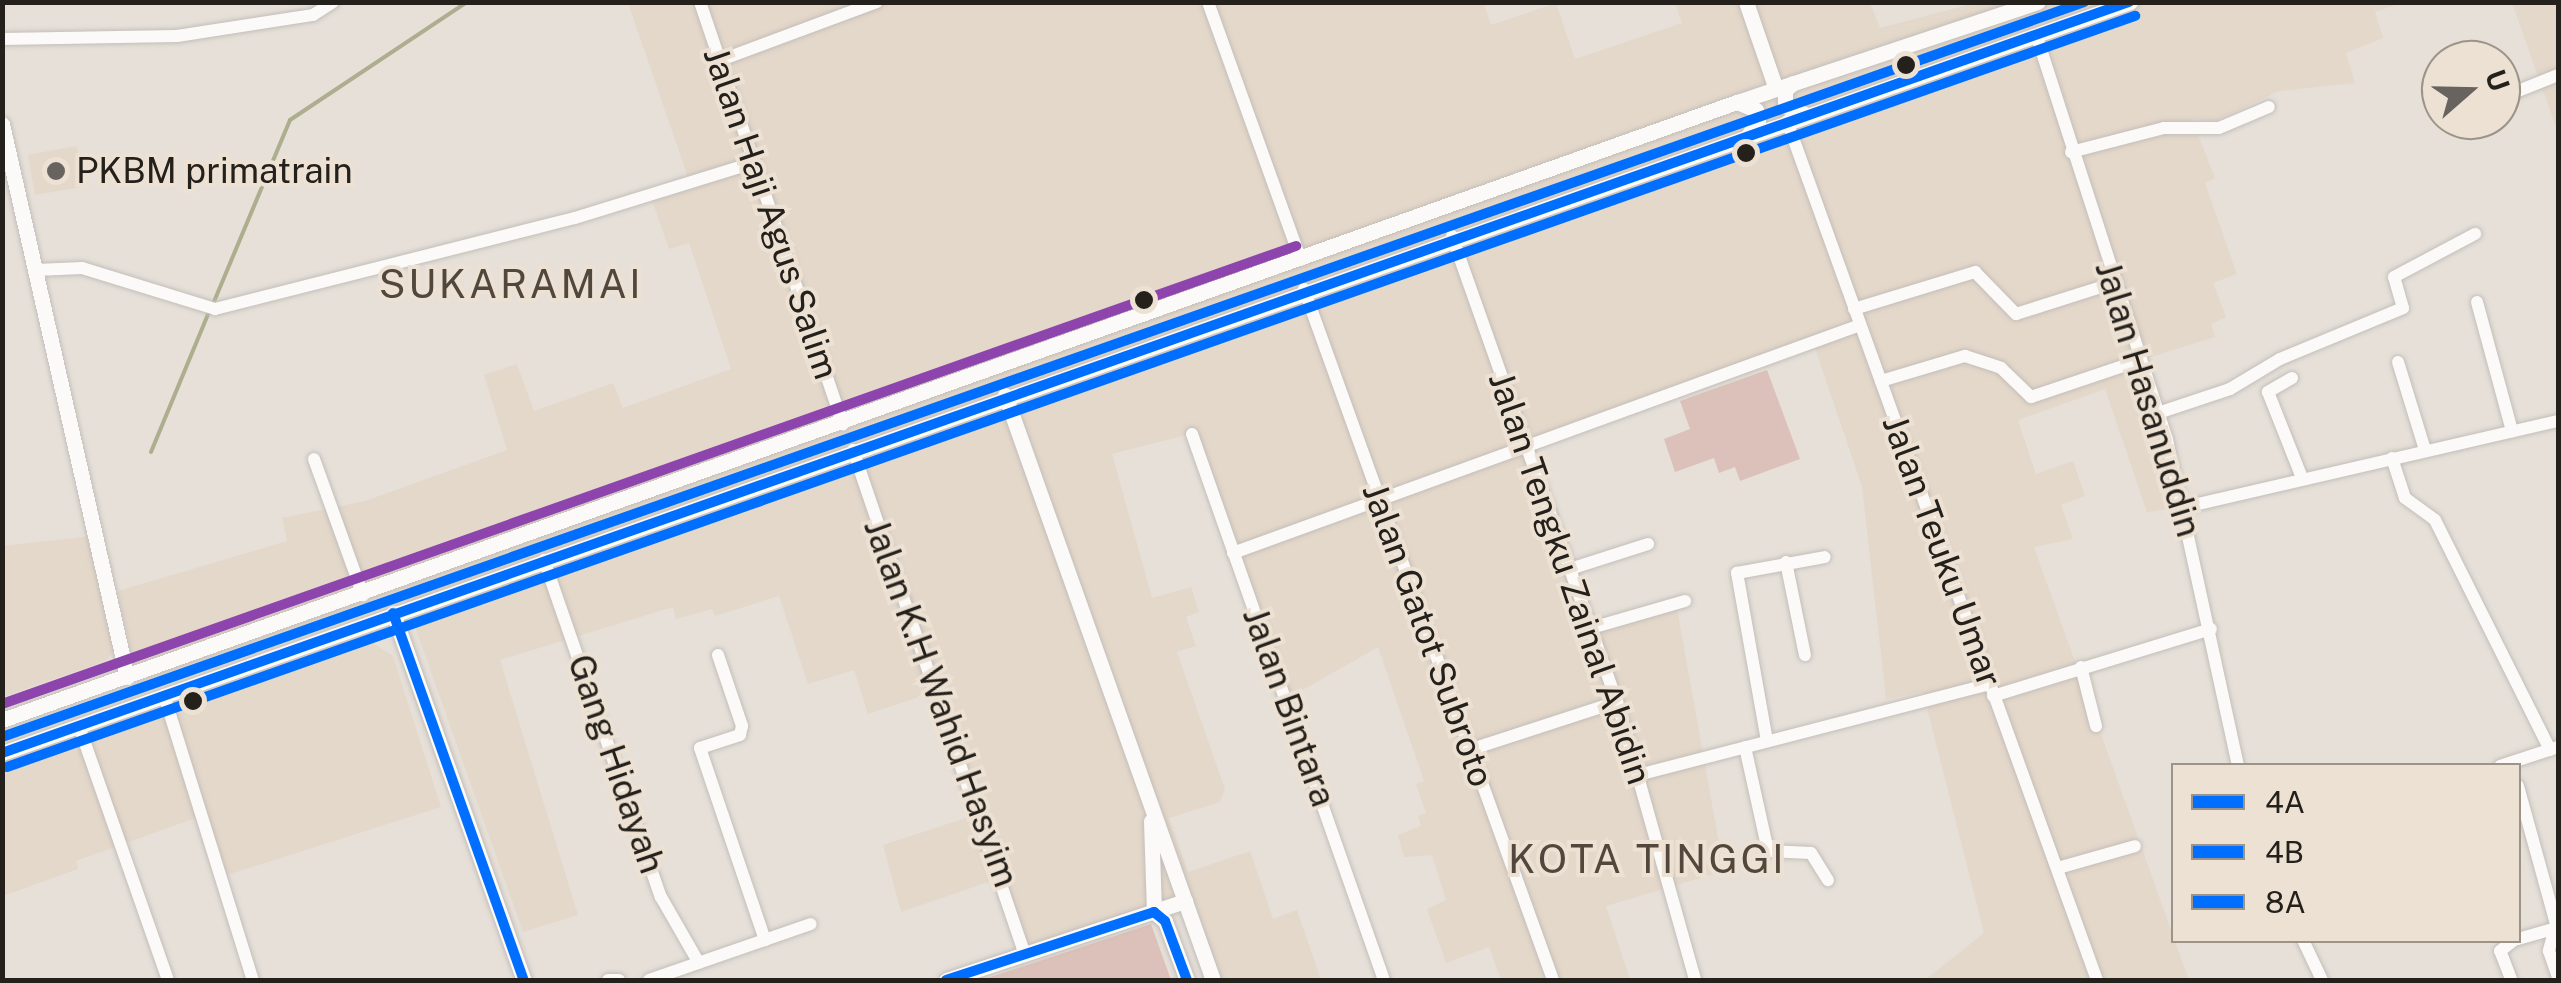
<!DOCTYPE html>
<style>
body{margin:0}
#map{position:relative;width:2561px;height:983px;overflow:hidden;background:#e6e0d9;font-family:"Public Sans",sans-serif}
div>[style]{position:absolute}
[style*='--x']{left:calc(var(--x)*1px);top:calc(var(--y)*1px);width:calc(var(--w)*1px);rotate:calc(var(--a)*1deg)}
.built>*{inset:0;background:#e4d8ca;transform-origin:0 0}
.green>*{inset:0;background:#dbc1b9}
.stream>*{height:4px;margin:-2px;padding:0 2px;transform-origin:2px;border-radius:2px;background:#adae8d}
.roads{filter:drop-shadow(0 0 2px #c3beb9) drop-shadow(0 0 2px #c3beb9)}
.minor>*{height:12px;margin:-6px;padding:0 6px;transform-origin:6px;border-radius:6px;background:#fbfaf9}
.major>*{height:15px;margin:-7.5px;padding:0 7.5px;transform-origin:7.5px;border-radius:7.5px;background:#fbfaf9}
.bus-1>*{height:10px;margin:-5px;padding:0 5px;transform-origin:5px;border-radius:5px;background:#006eff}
.bus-2>*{height:10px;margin:-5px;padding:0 5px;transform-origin:5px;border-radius:5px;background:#006eff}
.bus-3>*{height:10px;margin:-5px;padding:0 5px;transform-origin:5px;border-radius:5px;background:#006eff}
.bus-4>*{height:10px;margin:-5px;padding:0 5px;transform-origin:5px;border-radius:5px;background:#8e44ad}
.dots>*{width:28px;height:28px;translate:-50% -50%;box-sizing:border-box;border:5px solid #ece1d3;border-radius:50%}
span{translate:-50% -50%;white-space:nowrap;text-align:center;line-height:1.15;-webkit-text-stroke:8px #ece1d3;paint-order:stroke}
.poi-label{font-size:35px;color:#24201b}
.left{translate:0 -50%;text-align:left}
.street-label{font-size:35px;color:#24201b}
.quarter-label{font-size:40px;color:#51473c;letter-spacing:2.5px}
.frame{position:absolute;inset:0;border:5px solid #24201b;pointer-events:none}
.legend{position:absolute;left:2171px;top:763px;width:350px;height:180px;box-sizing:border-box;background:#ece1d3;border:2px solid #9c9489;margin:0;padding:12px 18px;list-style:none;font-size:30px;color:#24201b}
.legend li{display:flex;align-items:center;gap:20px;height:50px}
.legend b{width:50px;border:2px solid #9c9489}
.north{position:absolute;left:2421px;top:40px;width:100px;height:100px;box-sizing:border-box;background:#ece1d3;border:2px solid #9c9489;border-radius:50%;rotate:70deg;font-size:28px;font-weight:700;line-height:40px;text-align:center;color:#24201b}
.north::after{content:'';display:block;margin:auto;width:35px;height:45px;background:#68635e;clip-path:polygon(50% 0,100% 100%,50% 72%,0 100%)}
</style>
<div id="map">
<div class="built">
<i style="clip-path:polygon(1483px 2px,1491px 25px,1556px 3px,1575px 59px,1682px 23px,1675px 3px,1870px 3px,1880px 28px,1975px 3px,2401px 3px,2375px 12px,2383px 38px,2346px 53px,2355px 83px,2279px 91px,2214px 121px,2192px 119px,2215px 178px,2205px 183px,2237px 274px,2213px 283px,2226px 317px,2211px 324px,2215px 337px,2141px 360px,2185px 507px,2147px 512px,2105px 389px,2018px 420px,2036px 474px,2073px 461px,2085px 496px,2061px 505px,2073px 539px,2034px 547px,2189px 980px,1925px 980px,1984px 933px,1923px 692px,1886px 699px,1862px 487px,1813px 342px,1527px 446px,1591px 627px,1676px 603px,1724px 871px,1606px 906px,1630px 980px,1501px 980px,1489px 947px,1446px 963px,1427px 909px,1446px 900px,1432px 855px,1404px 857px,1398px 835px,1421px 826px,1418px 816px,1426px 813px,1416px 784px,1424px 781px,1378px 647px,1287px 699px,1190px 434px,1112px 454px,1152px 598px,1191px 587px,1199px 612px,1186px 617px,1196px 646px,1177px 652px,1225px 789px,1220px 802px,1169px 818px,1188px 872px,1250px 851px,1273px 919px,1297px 910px,1321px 980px,1213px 980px,1185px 901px,1025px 955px,1003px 877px,901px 912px,883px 845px,981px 813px,934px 692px,868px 714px,854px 670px,808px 684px,779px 596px,715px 616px,712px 609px,676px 619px,673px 607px,500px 660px,578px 915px,523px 932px,402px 590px,138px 683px,118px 591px,287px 541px,282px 518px,365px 501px,507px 450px,484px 375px,517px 364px,534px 411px,613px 383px,623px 408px,731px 369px,689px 243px,669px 249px,652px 200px,691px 186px,628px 3px)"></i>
<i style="clip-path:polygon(2512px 3px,2558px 3px,2558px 133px)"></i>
<i style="left:77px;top:146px;width:41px;height:50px;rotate:80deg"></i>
<i style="clip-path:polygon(93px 536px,115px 649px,106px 661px,3px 697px,2px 546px)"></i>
<i style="clip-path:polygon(365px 638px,393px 656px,441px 807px,227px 875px,173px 704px)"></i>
<i style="clip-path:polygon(164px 702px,201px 816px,76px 861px,78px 869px,3px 896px,3px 754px)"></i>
</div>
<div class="green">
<i style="clip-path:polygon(1767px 370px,1800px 459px,1740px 481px,1735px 467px,1719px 473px,1714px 458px,1675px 472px,1664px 439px,1690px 429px,1680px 401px)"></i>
<i style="clip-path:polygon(1151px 924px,1171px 980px,982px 980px)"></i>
</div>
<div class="stream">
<i style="--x:213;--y:304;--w:199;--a:-67.3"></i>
<i style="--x:290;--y:120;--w:213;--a:-33.7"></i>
<i style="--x:151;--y:452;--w:152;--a:-67.5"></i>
</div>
<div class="roads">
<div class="minor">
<i style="--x:700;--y:2;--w:446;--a:71.3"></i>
<i style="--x:1208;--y:2;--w:274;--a:70.2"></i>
<i style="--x:2037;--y:37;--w:423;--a:72.1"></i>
<i style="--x:2167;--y:440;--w:334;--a:77.7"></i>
<i style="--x:2;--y:39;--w:175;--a:-1"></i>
<i style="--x:177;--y:36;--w:138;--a:-8.8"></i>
<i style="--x:313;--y:15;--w:24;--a:-33"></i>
<i style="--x:721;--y:60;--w:166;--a:-20.4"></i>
<i style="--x:2503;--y:97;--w:59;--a:-21.8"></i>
<i style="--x:1787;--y:121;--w:913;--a:70.16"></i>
<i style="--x:2071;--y:152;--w:96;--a:-14.5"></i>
<i style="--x:2164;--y:128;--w:55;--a:0"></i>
<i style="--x:2219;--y:128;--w:54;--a:-22.8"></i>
<i style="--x:1452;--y:236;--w:494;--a:70.5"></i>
<i style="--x:1617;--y:702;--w:289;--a:74.3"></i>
<i style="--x:36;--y:270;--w:46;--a:-2.5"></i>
<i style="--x:82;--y:268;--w:139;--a:17.1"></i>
<i style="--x:215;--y:309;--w:371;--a:-14.2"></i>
<i style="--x:575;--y:218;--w:186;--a:-17.2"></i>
<i style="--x:1304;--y:289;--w:734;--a:70.18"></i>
<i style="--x:2477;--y:302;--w:134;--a:74.8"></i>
<i style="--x:1854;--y:309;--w:127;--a:-17"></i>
<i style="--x:1975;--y:272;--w:59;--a:45.7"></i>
<i style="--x:2016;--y:314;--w:103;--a:-17.6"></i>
<i style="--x:2398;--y:362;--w:92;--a:72.9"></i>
<i style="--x:2292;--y:378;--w:28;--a:150"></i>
<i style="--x:2268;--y:392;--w:92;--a:68.4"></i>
<i style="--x:1881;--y:381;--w:88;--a:-16.6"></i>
<i style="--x:1965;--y:356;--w:38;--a:18"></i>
<i style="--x:2001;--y:368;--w:42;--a:44"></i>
<i style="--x:2031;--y:397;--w:116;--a:-18.6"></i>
<i style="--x:2158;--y:413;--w:76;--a:-18.4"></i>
<i style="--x:2230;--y:389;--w:58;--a:-31"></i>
<i style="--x:2280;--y:359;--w:133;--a:-22.5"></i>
<i style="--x:2403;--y:308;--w:32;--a:-106"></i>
<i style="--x:2394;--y:277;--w:92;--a:-28"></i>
<i style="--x:1192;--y:434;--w:579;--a:70.63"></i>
<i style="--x:853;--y:450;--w:533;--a:71.19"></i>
<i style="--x:2392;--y:458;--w:42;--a:72"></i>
<i style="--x:2405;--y:498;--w:37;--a:36"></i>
<i style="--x:2435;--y:520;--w:257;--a:63.4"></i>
<i style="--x:314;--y:459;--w:145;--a:70.2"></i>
<i style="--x:2185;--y:507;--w:383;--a:-13"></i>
<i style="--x:1233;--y:553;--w:667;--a:-19.98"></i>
<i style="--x:544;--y:560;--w:357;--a:70.9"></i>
<i style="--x:661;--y:897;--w:76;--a:60.1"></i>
<i style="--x:1786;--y:562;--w:95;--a:78.5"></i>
<i style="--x:1570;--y:569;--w:82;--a:-17.8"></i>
<i style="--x:1591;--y:628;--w:98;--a:-16"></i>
<i style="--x:718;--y:655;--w:75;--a:71.3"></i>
<i style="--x:742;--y:726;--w:9;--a:103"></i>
<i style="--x:740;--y:735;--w:42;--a:162"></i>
<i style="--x:700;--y:748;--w:203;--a:71.3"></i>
<i style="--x:2081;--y:667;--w:61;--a:75.7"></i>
<i style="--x:164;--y:695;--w:299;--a:72.7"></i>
<i style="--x:1993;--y:696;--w:228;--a:-17.1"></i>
<i style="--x:79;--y:726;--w:269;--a:70.7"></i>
<i style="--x:1767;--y:741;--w:171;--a:-100.1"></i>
<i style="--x:1737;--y:573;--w:89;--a:-10.3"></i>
<i style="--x:1745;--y:747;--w:107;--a:77.5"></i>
<i style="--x:1768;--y:851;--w:43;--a:2.7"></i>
<i style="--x:1811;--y:853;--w:32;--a:58"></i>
<i style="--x:1469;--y:750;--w:156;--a:-18"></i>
<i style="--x:2500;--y:766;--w:61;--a:-18.1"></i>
<i style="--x:1638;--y:775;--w:364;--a:-14.5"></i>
<i style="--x:2518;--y:786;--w:143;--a:74.6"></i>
<i style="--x:2556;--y:924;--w:28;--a:105"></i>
<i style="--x:2549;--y:951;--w:28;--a:71"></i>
<i style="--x:2058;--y:868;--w:80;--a:-15.9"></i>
<i style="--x:2518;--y:939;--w:40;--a:-16"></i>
<i style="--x:2303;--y:940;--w:44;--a:64.6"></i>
<i style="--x:2511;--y:979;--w:30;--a:-111"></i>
<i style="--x:2500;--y:951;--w:18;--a:-38"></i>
<i style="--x:608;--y:980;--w:11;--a:0"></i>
<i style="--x:649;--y:980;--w:171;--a:-19.1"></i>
</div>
<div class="major">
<i style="--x:1746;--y:2;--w:92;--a:71"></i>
<i style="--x:1793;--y:83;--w:11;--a:139"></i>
<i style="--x:1785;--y:90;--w:16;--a:90"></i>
<i style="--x:1785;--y:106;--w:22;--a:22"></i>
<i style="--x:1737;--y:102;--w:21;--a:23"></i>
<i style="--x:1756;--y:110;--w:11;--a:80"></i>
<i style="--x:1758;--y:121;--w:16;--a:125"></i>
<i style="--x:2;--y:124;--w:567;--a:77.26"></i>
<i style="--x:1005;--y:395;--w:621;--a:70.43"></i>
<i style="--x:393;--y:613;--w:390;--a:70.4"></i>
<i style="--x:2;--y:720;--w:1842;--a:-19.61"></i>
<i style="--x:1737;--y:102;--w:317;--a:-18.4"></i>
<i style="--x:2;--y:753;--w:2257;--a:-19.44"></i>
<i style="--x:1151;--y:821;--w:91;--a:88.1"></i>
<i style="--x:1154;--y:912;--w:14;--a:39"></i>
<i style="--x:1165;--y:921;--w:63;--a:69.6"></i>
<i style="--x:946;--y:980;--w:252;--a:-18.3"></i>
</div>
</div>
<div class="bus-1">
<i style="--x:393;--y:613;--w:390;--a:70.4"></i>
<i style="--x:2;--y:753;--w:2256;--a:-19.45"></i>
<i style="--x:946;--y:980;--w:219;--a:-18.1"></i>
<i style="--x:1154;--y:912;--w:14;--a:39"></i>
<i style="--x:1165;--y:921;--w:63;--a:69.6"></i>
</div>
<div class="bus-2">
<i style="--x:7;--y:767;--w:2257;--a:-19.44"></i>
</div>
<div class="bus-3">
<i style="--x:2;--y:737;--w:2208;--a:-19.44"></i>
</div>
<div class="bus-4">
<i style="--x:2;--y:704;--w:1373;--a:-19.49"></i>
</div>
<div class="dots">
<i style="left:1906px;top:65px;background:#24201b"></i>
<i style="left:1746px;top:153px;background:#24201b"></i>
<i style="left:56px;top:171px;background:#68635e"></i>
<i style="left:1144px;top:300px;background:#24201b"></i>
<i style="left:193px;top:701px;background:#24201b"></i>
</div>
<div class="poi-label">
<span class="left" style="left:76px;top:171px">PKBM primatrain</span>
</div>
<div class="street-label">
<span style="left:771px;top:213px;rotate:71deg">Jalan Haji Agus Salim</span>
<span style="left:2148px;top:399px;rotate:73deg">Jalan Hasanuddin</span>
<span style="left:1942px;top:551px;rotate:70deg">Jalan Teuku Umar</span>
<span style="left:1570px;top:578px;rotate:71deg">Jalan Tengku Zainal Abidin</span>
<span style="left:1428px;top:635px;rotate:70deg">Jalan Gatot Subroto</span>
<span style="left:941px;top:703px;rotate:70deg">Jalan K.H Wahid Hasyim</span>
<span style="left:1289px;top:707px;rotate:70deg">Jalan Bintara</span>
<span style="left:616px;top:764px;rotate:71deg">Gang Hidayah</span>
</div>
<div class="quarter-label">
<span style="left:511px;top:284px">SUKARAMAI</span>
<span style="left:1647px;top:859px">KOTA TINGGI</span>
</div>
<div class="frame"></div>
<ul class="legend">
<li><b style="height:12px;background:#006eff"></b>4A</li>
<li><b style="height:12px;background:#006eff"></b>4B</li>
<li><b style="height:12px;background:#006eff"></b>8A</li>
</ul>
<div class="north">U</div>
</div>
